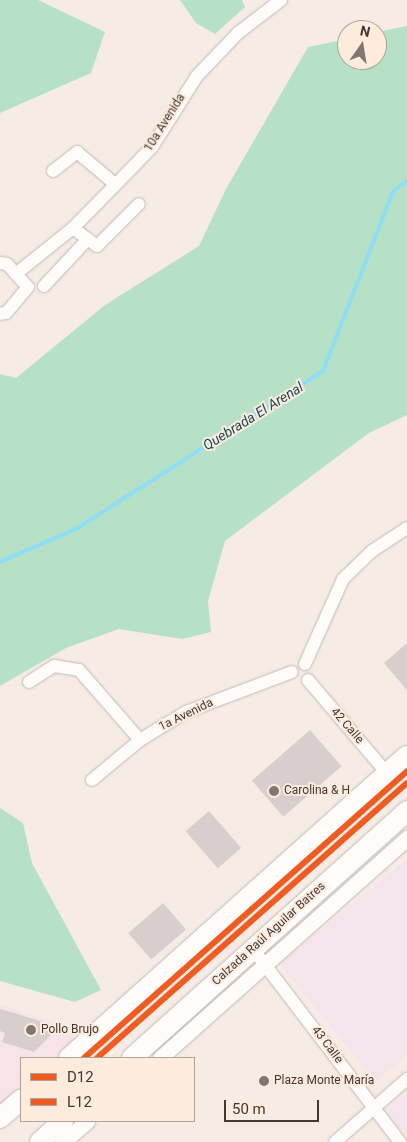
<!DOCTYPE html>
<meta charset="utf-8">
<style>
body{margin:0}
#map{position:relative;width:407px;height:1142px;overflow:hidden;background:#f6ece5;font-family:Roboto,sans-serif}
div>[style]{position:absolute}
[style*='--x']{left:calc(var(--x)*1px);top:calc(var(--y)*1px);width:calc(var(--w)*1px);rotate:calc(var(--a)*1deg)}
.commercial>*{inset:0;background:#f6e4e6}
.industrial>*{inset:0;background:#f3e5eb}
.green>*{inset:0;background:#b7e1c6}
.stream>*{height:4px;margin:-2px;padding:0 2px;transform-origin:2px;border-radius:2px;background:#8edff5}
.building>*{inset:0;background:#d7cecd;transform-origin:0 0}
.roads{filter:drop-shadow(0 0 1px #c1b9b2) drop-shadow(0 0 1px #c1b9b2)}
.minor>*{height:12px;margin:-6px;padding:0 6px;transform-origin:6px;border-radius:6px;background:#fefcfb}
.tertiary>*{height:15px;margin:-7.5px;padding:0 7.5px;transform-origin:7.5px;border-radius:7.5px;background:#fefcfb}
.trunk>*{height:20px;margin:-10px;padding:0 10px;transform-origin:10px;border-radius:10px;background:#fefcfb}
.bus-1>*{height:6px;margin:-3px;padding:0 3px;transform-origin:3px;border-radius:3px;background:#f05b22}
.bus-2>*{height:6px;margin:-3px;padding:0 3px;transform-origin:3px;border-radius:3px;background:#f05b22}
.dots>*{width:14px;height:14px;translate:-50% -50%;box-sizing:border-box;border:2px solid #fdebde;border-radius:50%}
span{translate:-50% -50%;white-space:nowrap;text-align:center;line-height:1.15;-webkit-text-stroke:4px #fdebde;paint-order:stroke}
.street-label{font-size:12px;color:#413832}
.poi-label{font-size:12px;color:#413832}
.left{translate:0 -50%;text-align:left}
.water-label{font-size:14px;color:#154a58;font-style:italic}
.legend{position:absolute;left:20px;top:1057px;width:175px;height:65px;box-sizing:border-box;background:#fdebde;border:1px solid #b2a399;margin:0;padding:6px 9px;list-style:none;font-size:15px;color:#413832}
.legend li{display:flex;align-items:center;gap:10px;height:25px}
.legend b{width:25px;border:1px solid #b2a399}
.north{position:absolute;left:337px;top:20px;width:50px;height:50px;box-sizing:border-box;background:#fdebde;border:1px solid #b2a399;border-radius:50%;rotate:13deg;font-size:14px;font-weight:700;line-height:20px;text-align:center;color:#413832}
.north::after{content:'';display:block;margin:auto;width:18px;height:22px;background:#807771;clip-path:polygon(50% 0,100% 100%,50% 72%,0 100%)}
.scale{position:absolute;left:224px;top:1100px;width:95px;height:22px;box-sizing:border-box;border:2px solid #413832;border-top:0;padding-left:6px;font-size:15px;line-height:18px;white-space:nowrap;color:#413832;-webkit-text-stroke:4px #fdebde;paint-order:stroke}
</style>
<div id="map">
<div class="commercial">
<i style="clip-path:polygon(0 1004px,64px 1027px,81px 1048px,68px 1058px,21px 1058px,21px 1095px,0 1111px)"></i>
</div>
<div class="industrial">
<i style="clip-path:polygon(407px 859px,407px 1055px,376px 1081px,279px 964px)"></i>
<i style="clip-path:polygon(407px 1092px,407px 1135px,385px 1110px)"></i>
</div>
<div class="green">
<i style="clip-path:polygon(0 0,38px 0,105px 32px,91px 73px,0 113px)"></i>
<i style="clip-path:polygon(180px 0,242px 0,245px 7px,215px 34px,196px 23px)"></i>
<i style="clip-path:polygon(407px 26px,407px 415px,369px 433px,225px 541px,208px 601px,211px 632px,182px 639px,119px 629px,66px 648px,0 686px,0 374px,16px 378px,105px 305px,199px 246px,226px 189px,308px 47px,347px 39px,347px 60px,377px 60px,377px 32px)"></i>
<i style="clip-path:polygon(0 808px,23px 823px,32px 863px,101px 990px,75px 1002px,0 981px)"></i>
</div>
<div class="stream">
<i style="--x:0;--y:562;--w:83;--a:-23.5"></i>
<i style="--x:76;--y:529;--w:293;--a:-32.6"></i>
<i style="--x:323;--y:371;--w:193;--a:-68.7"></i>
<i style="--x:393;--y:191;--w:17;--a:-36"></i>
</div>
<div class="building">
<i style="clip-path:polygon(407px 643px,407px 690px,384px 663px)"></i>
<i style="left:310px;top:730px;width:48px;height:77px;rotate:49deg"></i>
<i style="left:209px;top:811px;width:49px;height:31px;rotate:49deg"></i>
<i style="left:163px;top:903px;width:35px;height:46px;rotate:49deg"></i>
<i style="clip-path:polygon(0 1009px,11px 1012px,59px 1027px,34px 1052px,2px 1042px,5px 1033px,0 1031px)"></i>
</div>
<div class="roads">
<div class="minor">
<i style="--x:53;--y:171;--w:31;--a:-38"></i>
<i style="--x:77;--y:152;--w:50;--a:40.1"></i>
<i style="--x:73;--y:228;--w:30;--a:37"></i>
<i style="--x:97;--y:246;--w:59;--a:-45"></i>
<i style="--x:0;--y:263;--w:7;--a:8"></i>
<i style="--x:7;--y:264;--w:31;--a:48"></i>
<i style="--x:28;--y:287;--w:34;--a:130"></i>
<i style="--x:6;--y:313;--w:6;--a:171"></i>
<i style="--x:17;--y:273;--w:72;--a:-38.8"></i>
<i style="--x:73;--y:228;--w:76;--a:-45.5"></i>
<i style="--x:126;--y:174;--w:37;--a:-46"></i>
<i style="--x:152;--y:147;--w:84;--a:-57.6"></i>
<i style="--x:197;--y:76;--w:59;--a:-46.4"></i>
<i style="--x:238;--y:33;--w:54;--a:-37.5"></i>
<i style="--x:44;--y:286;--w:63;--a:-46.9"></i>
<i style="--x:305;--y:664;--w:93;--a:-65.9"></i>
<i style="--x:343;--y:579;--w:40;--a:-44"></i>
<i style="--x:372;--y:551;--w:42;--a:-33.3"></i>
<i style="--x:308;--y:680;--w:121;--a:49.7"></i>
<i style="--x:29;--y:682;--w:30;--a:-33"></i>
<i style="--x:54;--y:666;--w:25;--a:9"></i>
<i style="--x:79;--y:670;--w:93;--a:48.9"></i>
<i style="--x:92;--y:780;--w:62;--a:-39.8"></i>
<i style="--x:140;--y:740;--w:54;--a:-31.3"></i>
<i style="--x:186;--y:712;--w:113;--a:-20.7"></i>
<i style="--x:259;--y:957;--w:233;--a:52.7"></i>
<i style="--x:335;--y:1142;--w:96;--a:-41.2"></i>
</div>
<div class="tertiary">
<i style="--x:160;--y:1058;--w:331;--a:-41.7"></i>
<i style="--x:63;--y:1142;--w:32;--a:-41"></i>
</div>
<div class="trunk">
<i style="--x:69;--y:1058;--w:453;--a:-41.8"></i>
<i style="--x:132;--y:1058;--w:370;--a:-41.9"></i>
<i style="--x:0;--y:1118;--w:28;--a:-41"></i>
<i style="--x:40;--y:1142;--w:31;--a:-42"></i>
</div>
</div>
<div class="bus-1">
<i style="--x:84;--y:1058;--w:432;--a:-41.6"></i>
</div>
<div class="bus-2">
<i style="--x:97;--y:1058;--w:414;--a:-41.6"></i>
</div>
<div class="dots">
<i style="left:274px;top:791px;background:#807771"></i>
<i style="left:31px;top:1030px;background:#807771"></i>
<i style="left:264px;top:1081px;background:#807771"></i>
</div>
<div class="street-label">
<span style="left:165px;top:123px;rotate:-58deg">10a Avenida</span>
<span style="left:186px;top:715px;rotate:-26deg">1a Avenida</span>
<span style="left:347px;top:726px;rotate:49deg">42 Calle</span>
<span style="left:269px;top:934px;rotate:-42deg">Calzada Raúl Aguilar Batres</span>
<span style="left:327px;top:1045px;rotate:53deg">43 Calle</span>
</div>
<div class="poi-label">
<span class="left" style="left:284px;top:791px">Carolina &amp; H</span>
<span class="left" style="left:41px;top:1030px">Pollo Brujo</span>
<span class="left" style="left:274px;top:1081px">Plaza Monte María</span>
</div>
<div class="water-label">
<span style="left:253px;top:416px;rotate:-32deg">Quebrada El Arenal</span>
</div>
<ul class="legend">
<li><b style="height:6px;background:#f05b22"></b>D12</li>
<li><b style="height:6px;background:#f05b22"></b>L12</li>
</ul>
<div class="north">N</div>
<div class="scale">50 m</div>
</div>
